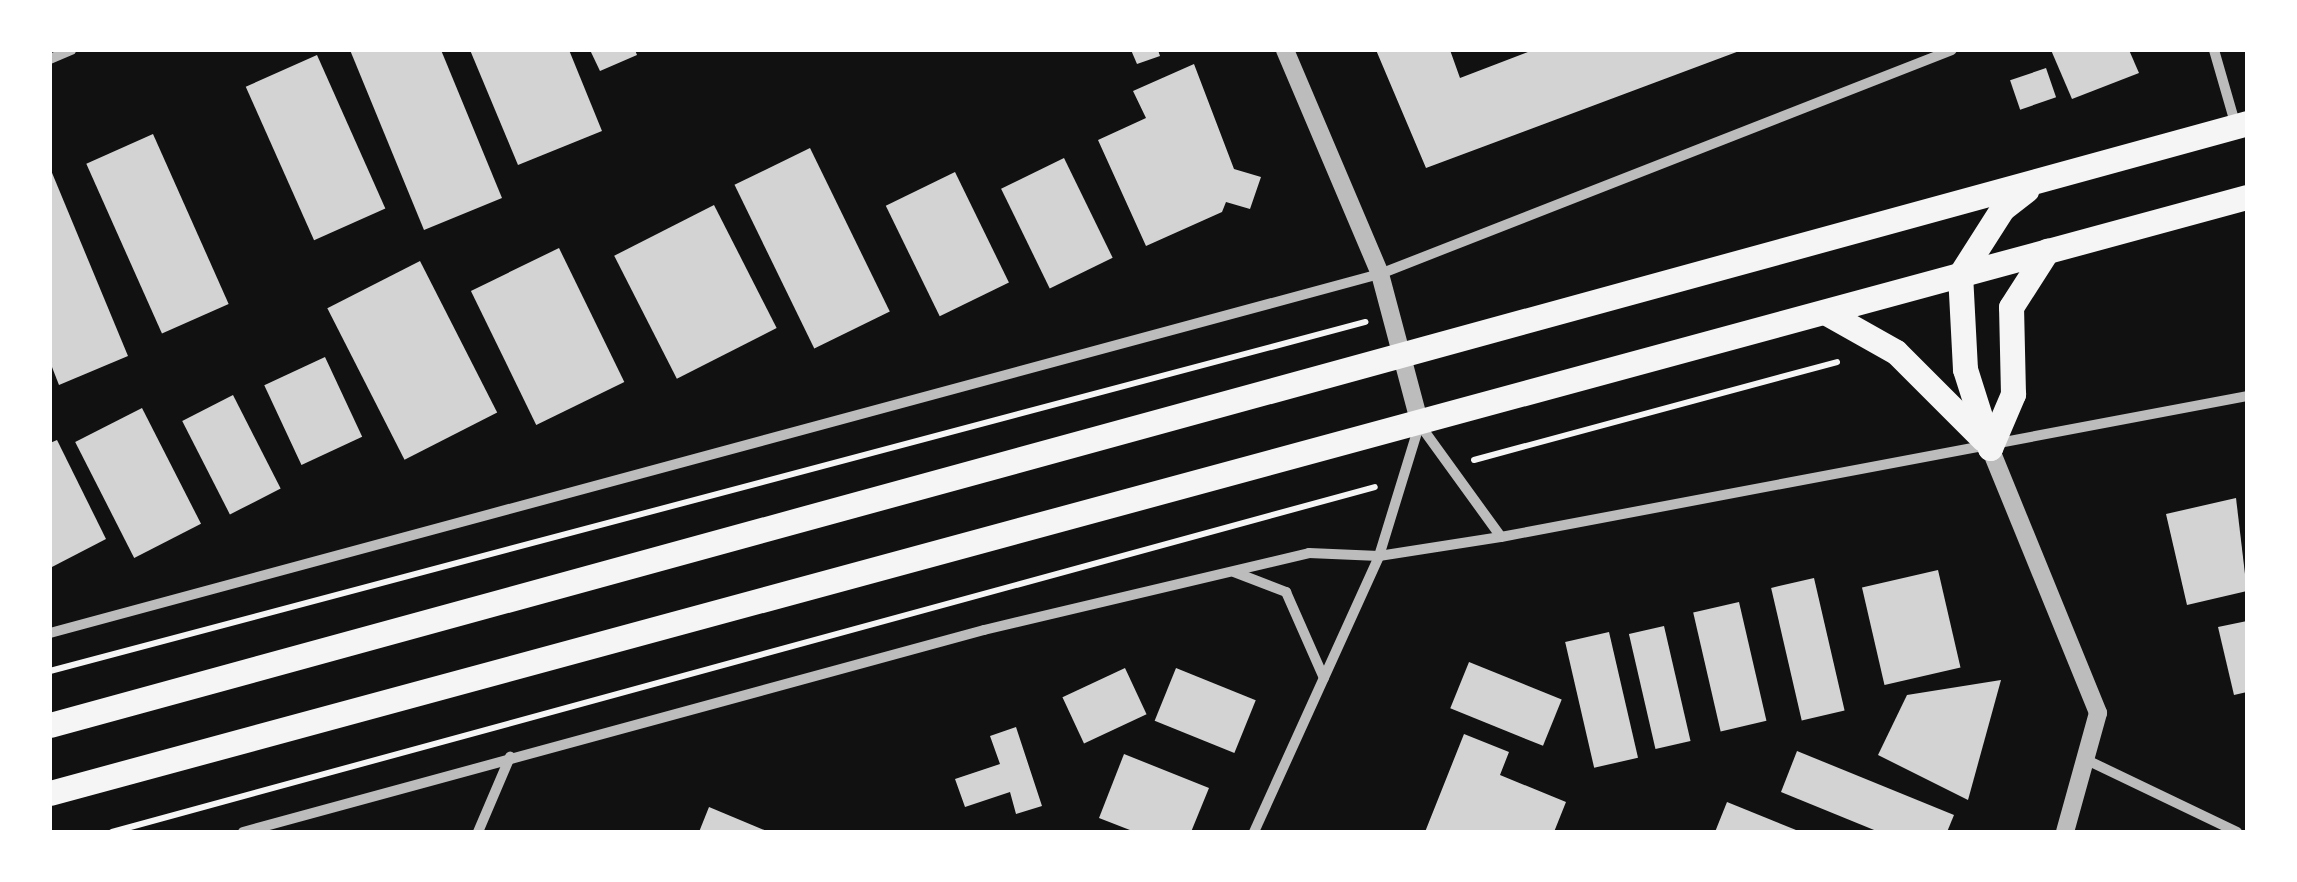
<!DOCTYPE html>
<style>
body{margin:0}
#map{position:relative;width:2297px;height:882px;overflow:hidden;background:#111;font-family:Quicksand,sans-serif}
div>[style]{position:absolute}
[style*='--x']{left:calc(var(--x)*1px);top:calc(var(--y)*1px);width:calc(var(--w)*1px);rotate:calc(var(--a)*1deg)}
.building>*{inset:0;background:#d3d3d3;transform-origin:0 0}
.path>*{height:6px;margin:-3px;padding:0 3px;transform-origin:3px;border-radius:3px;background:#f5f5f5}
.minor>*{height:10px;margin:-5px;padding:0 5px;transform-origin:5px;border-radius:5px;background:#bcbcbc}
.tertiary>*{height:18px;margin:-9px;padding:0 9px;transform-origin:9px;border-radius:9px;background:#bcbcbc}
.primary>*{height:25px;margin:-12.5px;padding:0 12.5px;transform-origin:12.5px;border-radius:12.5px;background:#f5f5f5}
span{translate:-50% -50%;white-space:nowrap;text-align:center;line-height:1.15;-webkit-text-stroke:9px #fff;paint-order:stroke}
.frame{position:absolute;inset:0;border:52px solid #fff;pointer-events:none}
</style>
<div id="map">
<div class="building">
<i style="clip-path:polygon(350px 50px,441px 50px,502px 198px,424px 230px)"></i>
<i style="clip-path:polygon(470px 50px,569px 50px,602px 131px,518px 165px)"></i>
<i style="clip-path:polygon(590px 50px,635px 50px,637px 55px,600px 71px)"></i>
<i style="clip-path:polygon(1131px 50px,1158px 50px,1160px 56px,1137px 64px)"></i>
<i style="clip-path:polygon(1376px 50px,1450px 50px,1460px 78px,1533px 50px,1742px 50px,1426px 168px)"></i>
<i style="clip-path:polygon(2051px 50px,2129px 50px,2139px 73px,2072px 99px)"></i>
<i style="left:317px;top:55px;width:168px;height:78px;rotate:66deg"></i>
<i style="clip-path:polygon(1194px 64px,1234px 169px,1261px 177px,1250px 209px,1226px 202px,1222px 212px,1146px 246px,1098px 140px,1146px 118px,1133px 91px)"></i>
<i style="left:2046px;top:68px;width:31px;height:38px;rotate:71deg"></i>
<i style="left:153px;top:134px;width:186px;height:73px;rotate:66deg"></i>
<i style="left:810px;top:148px;width:182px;height:84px;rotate:64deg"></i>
<i style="left:1064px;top:158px;width:111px;height:70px;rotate:64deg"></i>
<i style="clip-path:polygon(50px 168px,128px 356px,59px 385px,50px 362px)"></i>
<i style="left:955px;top:172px;width:123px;height:77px;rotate:64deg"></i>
<i style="left:714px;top:205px;width:138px;height:112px;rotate:63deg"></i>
<i style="left:559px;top:248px;width:149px;height:98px;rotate:64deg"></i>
<i style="left:420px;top:261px;width:170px;height:104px;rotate:63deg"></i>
<i style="left:325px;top:357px;width:88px;height:67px;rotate:65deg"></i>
<i style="left:233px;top:395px;width:105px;height:57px;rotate:63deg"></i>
<i style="left:142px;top:408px;width:130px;height:75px;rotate:63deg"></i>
<i style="clip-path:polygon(57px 440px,106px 539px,50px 568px,50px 443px)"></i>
<i style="clip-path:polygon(2236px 498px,2247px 591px,2187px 605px,2166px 514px)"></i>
<i style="left:1938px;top:570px;width:100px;height:78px;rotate:77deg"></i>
<i style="left:1814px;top:578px;width:136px;height:44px;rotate:77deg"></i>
<i style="left:1739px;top:602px;width:122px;height:47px;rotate:77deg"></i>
<i style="clip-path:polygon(2247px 621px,2247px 692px,2234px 695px,2218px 627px)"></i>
<i style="left:1664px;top:626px;width:118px;height:36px;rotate:77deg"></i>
<i style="left:1609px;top:632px;width:129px;height:45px;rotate:77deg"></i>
<i style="left:1469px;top:662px;width:100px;height:50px;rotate:22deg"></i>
<i style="left:1125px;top:668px;width:51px;height:69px;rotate:65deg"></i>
<i style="left:1176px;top:668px;width:86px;height:57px;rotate:22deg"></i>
<i style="clip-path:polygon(2001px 680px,1968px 800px,1878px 755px,1907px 695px)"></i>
<i style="clip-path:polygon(1016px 727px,1042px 806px,1016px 814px,1010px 792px,965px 807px,955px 779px,1000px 764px,990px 736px)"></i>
<i style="clip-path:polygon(1464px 734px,1509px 752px,1500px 775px,1566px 802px,1554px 832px,1425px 832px)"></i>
<i style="clip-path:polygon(1797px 751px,1954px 815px,1947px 832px,1879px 832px,1781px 792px)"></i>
<i style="clip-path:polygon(1124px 754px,1209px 788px,1191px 832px,1135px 832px,1099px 818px)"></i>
<i style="clip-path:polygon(1727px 802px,1801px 832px,1715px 832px)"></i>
<i style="clip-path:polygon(709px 807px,769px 832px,699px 832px)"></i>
</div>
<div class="path">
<i style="--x:1474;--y:460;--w:376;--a:-15.1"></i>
<i style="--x:50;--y:671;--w:1361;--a:-14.86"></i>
<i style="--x:112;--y:832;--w:1309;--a:-15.28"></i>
</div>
<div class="minor">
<i style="--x:2214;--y:50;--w:79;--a:73.9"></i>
<i style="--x:50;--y:59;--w:23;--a:-23"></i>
<i style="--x:1420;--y:425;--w:138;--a:54.1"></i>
<i style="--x:1234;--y:572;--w:56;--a:21"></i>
<i style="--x:1286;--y:592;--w:94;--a:66.2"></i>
<i style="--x:50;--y:633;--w:1378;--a:-15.11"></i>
<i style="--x:1380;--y:274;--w:614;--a:-21.39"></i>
<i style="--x:2091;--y:762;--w:162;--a:25.6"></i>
<i style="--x:243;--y:832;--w:768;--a:-15.25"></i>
<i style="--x:984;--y:630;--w:334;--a:-13.3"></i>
<i style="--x:1309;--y:553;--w:70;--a:2.5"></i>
<i style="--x:1379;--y:556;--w:123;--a:-8.9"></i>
<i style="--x:1501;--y:537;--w:759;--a:-10.7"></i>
<i style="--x:478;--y:832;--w:82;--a:-66.9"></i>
<i style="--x:1254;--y:832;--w:303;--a:-65.6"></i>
<i style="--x:1379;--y:556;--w:136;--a:-72.9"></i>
</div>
<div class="tertiary">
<i style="--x:1285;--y:50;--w:243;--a:67"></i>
<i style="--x:1380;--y:274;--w:155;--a:75.1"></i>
<i style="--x:1990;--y:448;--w:286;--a:67.8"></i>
<i style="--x:2098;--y:713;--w:123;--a:105.5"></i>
</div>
<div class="primary">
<i style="--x:1825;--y:312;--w:81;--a:29.4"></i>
<i style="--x:1896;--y:352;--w:123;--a:45"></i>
<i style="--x:1990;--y:448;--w:83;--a:-107.6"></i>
<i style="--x:1965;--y:369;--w:94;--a:-93"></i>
<i style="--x:1960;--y:275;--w:78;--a:-57.5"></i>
<i style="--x:2002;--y:209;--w:31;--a:-38"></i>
<i style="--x:1990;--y:448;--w:59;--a:-66.9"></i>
<i style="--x:2013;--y:394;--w:87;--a:-91.3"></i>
<i style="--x:2011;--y:307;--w:67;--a:-57.3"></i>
<i style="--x:50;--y:725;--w:2278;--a:-15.32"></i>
<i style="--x:50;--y:793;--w:2276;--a:-15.18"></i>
</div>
<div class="frame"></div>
</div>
